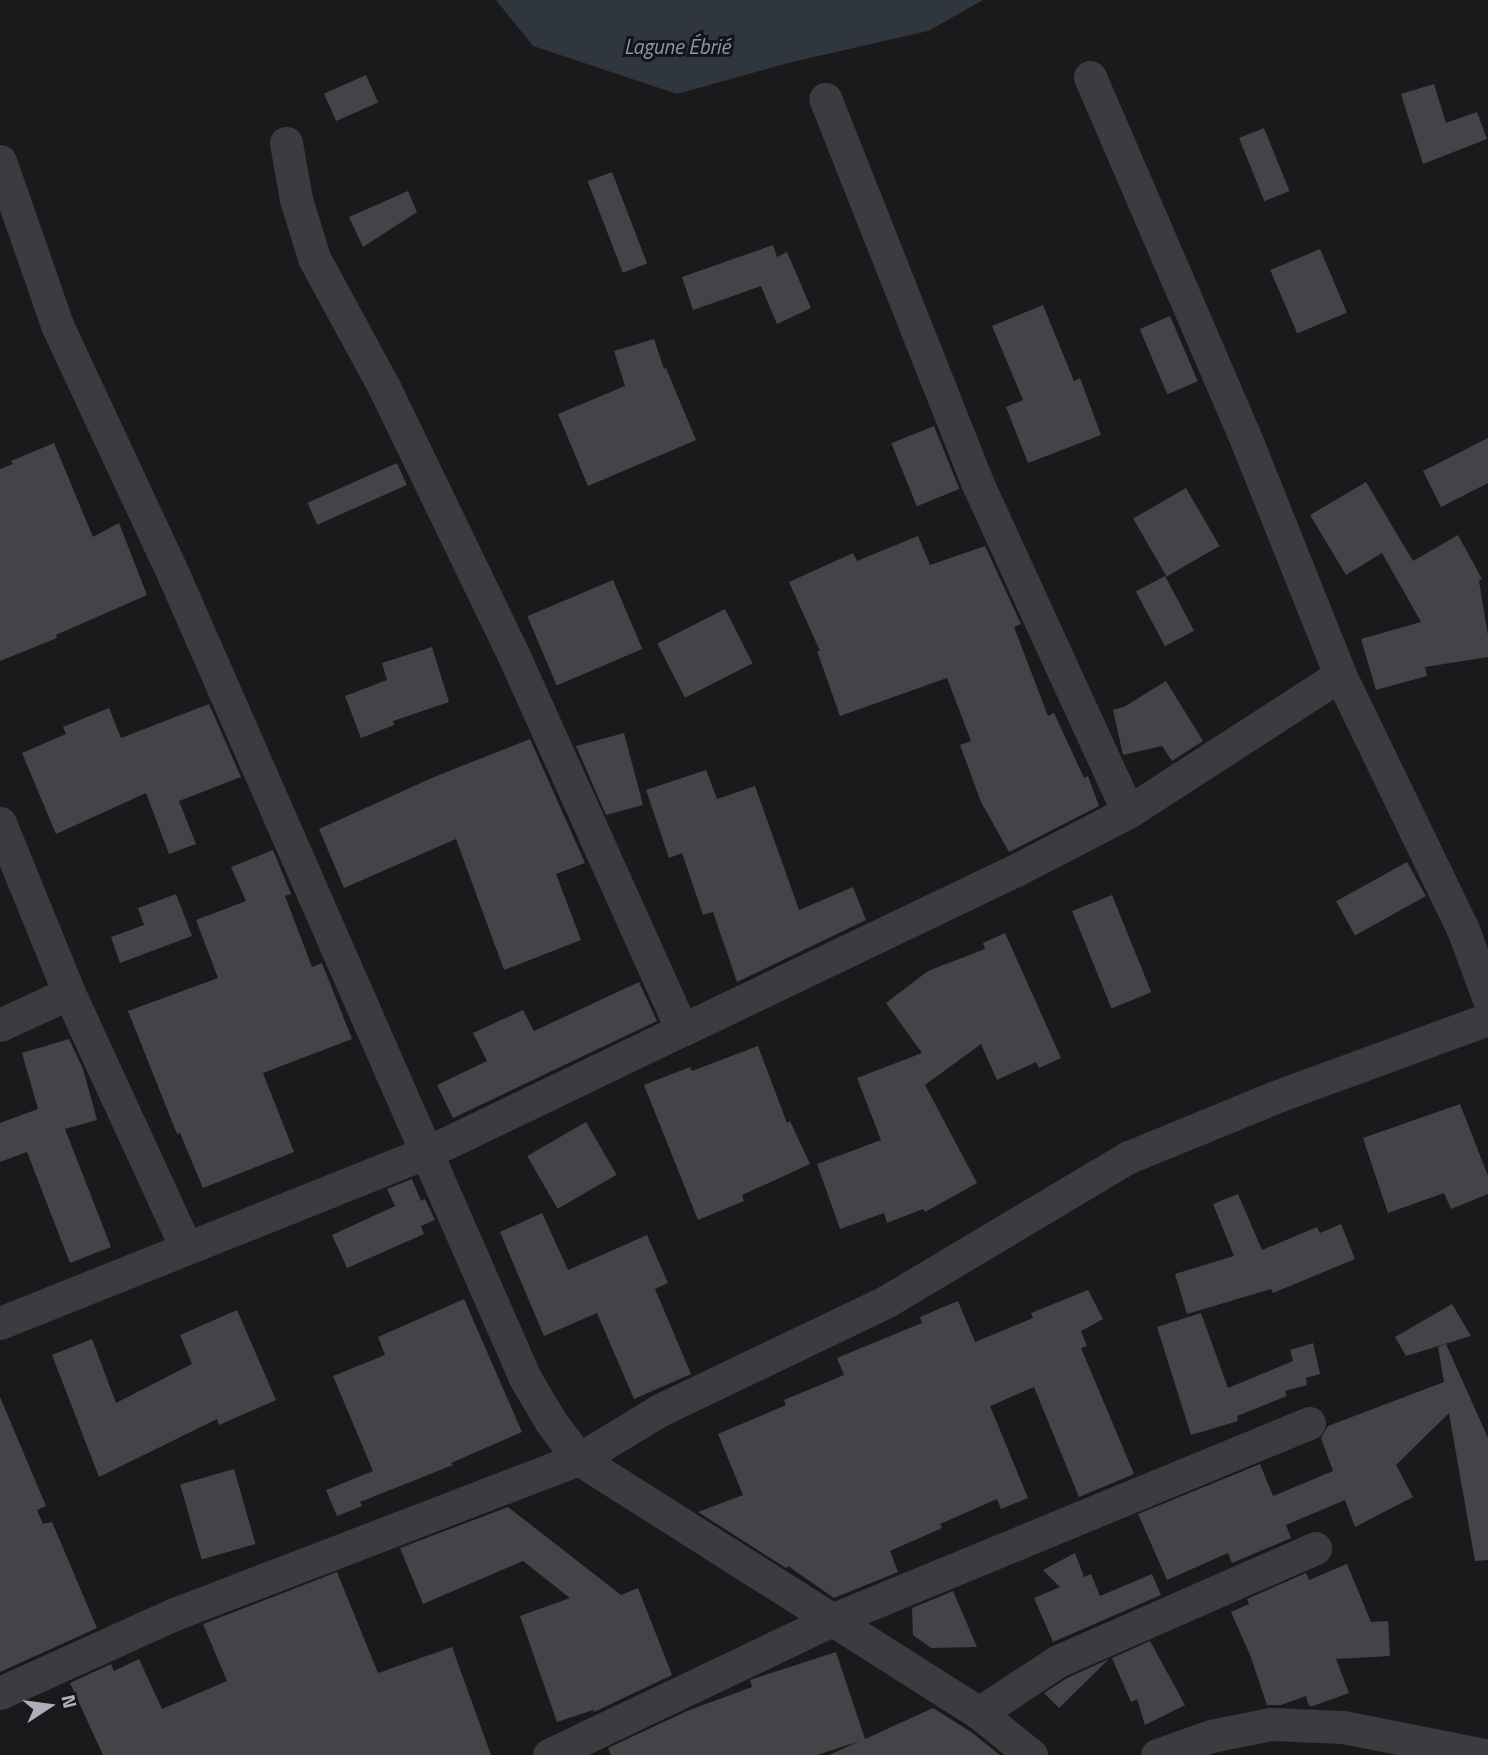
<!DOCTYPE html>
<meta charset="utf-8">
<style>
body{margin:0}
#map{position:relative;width:1488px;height:1755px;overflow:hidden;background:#1a191b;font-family:"Titillium Web",sans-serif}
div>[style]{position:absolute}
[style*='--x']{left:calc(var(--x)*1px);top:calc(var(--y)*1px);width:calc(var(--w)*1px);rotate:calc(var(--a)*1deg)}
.water>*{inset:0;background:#30363e}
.building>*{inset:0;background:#444448;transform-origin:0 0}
.street>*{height:33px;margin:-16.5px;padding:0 16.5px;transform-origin:16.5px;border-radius:16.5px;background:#3b3b40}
span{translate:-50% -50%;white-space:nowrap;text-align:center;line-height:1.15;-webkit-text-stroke:6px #151416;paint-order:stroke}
.water-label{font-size:21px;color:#8898b1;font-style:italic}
.north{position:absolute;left:14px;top:1671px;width:70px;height:70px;-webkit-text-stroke:5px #151416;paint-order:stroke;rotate:77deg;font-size:19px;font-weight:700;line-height:28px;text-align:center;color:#adafba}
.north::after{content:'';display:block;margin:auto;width:24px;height:32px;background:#adafba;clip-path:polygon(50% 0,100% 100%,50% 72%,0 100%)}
</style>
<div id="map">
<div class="water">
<i style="clip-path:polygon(496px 0,983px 0,928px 31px,792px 62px,677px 94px,533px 46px)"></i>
</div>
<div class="building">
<i style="left:366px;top:75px;width:30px;height:46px;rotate:66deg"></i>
<i style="clip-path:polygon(1434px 84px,1446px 123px,1477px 112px,1487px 139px,1423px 164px,1401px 94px)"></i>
<i style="left:1264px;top:128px;width:68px;height:27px;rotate:68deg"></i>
<i style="left:612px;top:172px;width:98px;height:26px;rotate:69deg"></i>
<i style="clip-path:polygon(408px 191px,417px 212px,363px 247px,349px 217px)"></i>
<i style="clip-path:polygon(773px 245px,777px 257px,787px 252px,811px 308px,777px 324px,761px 286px,693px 310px,682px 277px)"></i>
<i style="left:1320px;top:249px;width:69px;height:54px;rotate:67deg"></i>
<i style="clip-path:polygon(1043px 305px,1074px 381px,1080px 378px,1101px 435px,1028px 463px,1006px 407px,1023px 400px,992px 326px)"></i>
<i style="left:1170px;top:316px;width:71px;height:33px;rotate:67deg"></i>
<i style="clip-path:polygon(654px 339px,664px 369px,666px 368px,696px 440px,588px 486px,558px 414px,625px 386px,614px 351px)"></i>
<i style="left:934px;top:426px;width:68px;height:46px;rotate:68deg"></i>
<i style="clip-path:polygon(1488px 438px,1488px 483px,1441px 507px,1423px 471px)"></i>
<i style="clip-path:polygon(54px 443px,93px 537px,119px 523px,147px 595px,56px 635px,57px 638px,0 661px,0 469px,13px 464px,11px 461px)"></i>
<i style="left:397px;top:463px;width:24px;height:98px;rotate:66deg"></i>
<i style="clip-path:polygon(1366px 482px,1413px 561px,1458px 535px,1482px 579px,1479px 581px,1488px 635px,1488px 657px,1425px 667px,1427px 676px,1376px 690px,1361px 639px,1421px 622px,1382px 553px,1346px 575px,1310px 515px)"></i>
<i style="left:1186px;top:488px;width:67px;height:61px;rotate:60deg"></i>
<i style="clip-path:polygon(918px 536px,930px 565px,985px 546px,1021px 624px,1014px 627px,1048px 716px,1054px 713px,1084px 778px,1088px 776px,1099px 806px,1009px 852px,981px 802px,960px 745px,971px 741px,947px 678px,840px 716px,817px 651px,820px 651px,789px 582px,853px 553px,857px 561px)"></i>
<i style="left:1165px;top:576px;width:62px;height:33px;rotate:62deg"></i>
<i style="left:613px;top:580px;width:75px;height:93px;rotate:67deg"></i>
<i style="left:725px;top:609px;width:61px;height:76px;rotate:63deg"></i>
<i style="clip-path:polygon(432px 647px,449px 702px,393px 721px,394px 725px,361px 738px,345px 696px,387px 680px,382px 663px)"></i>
<i style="clip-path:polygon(1166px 681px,1203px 741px,1172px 761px,1162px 746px,1123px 755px,1113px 710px,1124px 707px)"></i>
<i style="clip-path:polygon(209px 704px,241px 777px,179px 801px,196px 844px,169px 854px,146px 793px,56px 834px,22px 753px,66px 734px,63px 727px,109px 708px,121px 738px)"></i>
<i style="clip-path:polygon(624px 733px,643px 805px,606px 815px,576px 746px)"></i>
<i style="clip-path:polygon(530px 739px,585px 863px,556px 874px,581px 940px,504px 970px,456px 839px,344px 888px,319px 829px,434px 777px)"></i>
<i style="clip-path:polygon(706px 770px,717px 799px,755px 786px,799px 910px,853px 887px,866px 920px,737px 982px,713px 912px,703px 915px,682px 853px,669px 858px,646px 790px)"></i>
<i style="clip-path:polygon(273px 850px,291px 894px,285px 896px,312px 967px,322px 963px,352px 1039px,263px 1073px,294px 1152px,203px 1188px,180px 1133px,177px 1134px,128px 1011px,218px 978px,196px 920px,246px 901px,231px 867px)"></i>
<i style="left:1407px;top:862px;width:39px;height:81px;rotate:61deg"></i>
<i style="clip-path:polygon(176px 894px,192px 936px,120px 963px,111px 937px,144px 925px,138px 908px)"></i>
<i style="left:1112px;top:895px;width:105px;height:43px;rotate:68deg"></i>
<i style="clip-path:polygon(1005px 933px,1061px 1058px,1039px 1068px,1036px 1062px,997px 1080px,981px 1044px,925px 1085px,977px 1183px,925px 1212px,923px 1209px,887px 1223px,884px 1213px,840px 1229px,817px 1164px,881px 1140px,857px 1078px,922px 1053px,886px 1003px,928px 971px,985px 949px,983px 943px)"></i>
<i style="clip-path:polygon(639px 982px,657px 1021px,453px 1118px,437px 1085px,487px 1061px,473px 1033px,523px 1010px,534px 1031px)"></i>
<i style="clip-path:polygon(69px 1039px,83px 1069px,97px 1120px,65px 1129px,111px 1247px,70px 1263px,27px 1152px,0 1162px,0 1123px,38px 1109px,22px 1053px)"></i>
<i style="clip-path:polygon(758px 1046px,787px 1123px,790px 1121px,810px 1164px,742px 1195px,744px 1201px,698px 1220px,644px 1085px,690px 1067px,692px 1071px)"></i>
<i style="clip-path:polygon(1460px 1104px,1488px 1176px,1488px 1194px,1451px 1209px,1444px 1193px,1388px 1213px,1363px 1138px)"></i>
<i style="left:586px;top:1122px;width:61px;height:68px;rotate:60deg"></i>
<i style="clip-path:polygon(412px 1179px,421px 1201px,425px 1199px,435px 1220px,421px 1226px,424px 1234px,347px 1268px,332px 1235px,395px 1206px,387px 1189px)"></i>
<i style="clip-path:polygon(1238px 1194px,1262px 1250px,1317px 1227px,1320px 1233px,1341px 1224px,1355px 1259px,1273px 1293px,1271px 1289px,1187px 1314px,1175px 1274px,1234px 1256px,1213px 1204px)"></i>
<i style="clip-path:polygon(542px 1213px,568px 1270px,647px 1235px,668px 1283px,655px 1289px,691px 1374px,634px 1399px,597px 1313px,544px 1336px,500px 1232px)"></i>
<i style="clip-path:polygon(1088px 1290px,1103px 1319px,1081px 1331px,1087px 1346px,1081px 1348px,1134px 1474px,1079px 1497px,1034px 1387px,990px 1406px,1028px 1498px,1001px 1509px,997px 1499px,940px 1524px,942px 1528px,890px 1551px,898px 1572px,834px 1598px,788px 1566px,786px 1568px,698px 1512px,743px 1495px,718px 1434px,786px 1405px,784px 1400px,844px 1375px,837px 1358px,922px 1323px,920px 1317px,958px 1301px,975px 1342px,1033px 1318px,1031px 1313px)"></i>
<i style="clip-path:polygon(464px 1299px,522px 1432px,451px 1463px,453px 1465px,360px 1502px,362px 1506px,337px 1516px,326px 1490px,373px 1471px,333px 1376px,385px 1355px,378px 1337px)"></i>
<i style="clip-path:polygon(1452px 1304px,1471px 1336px,1406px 1356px,1395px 1337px)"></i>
<i style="clip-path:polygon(237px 1310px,276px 1400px,219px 1425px,217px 1419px,99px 1477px,52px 1355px,92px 1339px,116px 1403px,192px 1364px,180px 1335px)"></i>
<i style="clip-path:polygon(1201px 1313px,1228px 1388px,1293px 1361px,1290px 1350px,1313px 1343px,1320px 1374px,1306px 1378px,1307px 1385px,1285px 1391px,1287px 1396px,1237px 1416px,1238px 1421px,1191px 1435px,1157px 1327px)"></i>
<i style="clip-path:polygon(1446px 1344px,1488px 1438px,1488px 1560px,1475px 1561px,1449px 1413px,1396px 1465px,1413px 1497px,1355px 1527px,1345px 1500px,1286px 1525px,1291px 1538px,1232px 1563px,1228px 1553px,1167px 1580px,1138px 1514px,1260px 1464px,1273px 1496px,1333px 1471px,1321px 1438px,1328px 1426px,1444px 1382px,1438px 1347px)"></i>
<i style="clip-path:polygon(0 1397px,46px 1506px,37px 1510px,43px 1524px,52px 1522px,97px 1628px,0 1672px)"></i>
<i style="left:234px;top:1469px;width:78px;height:56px;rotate:74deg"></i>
<i style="clip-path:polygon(508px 1507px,621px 1595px,638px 1588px,672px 1675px,594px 1712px,593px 1710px,557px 1722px,520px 1616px,570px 1598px,523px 1561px,423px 1604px,400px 1548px)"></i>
<i style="clip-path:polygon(1075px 1553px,1084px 1577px,1091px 1574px,1100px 1596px,1152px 1574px,1161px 1595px,1053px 1642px,1034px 1598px,1060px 1587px,1043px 1570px)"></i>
<i style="clip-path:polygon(1347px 1564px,1371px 1622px,1388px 1621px,1390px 1656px,1336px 1659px,1349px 1693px,1313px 1706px,1309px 1706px,1306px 1696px,1281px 1705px,1267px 1705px,1250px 1655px,1231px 1612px,1249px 1604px,1247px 1599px,1306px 1573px,1309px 1580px)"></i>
<i style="clip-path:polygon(337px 1572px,378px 1673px,452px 1647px,491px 1755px,103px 1755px,70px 1683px,111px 1664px,114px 1671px,139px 1659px,162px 1709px,227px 1681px,203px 1624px)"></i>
<i style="clip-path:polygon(953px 1591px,977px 1647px,931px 1648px,913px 1635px,912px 1608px)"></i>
<i style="clip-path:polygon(1150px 1641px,1185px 1705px,1145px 1725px,1137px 1699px,1131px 1702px,1112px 1658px)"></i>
<i style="clip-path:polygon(836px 1652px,865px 1739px,933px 1708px,971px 1732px,1000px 1755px,829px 1755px,860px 1741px,817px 1755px,611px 1755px,608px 1748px,687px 1711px,752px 1687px,750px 1680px,753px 1679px)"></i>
<i style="clip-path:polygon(1109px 1659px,1059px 1708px,1044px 1693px,1067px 1678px)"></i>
</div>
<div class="street">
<i style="--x:1090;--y:77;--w:387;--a:66.7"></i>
<i style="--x:1243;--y:432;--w:262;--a:68.2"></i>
<i style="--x:1340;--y:675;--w:252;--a:147.1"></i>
<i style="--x:0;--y:161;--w:174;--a:70.8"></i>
<i style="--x:57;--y:325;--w:277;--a:65"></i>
<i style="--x:174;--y:576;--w:875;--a:66.36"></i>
<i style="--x:525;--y:1378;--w:51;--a:59.4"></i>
<i style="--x:551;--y:1422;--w:46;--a:52.9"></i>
<i style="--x:579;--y:1459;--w:474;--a:32.4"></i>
<i style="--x:979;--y:1713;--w:67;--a:38.9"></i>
<i style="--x:1340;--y:675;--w:280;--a:64.2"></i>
<i style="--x:1462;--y:927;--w:75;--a:69.6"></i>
<i style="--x:0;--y:823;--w:183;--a:67.9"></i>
<i style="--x:69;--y:993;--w:280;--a:65.3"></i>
<i style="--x:0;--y:1025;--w:76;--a:-24.9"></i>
<i style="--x:682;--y:1030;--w:370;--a:-25.6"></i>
<i style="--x:1016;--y:870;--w:126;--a:-27.4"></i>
<i style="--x:1128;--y:812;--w:363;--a:-114.6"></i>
<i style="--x:977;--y:482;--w:412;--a:-111.6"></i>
<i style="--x:0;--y:1323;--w:461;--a:-21.8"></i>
<i style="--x:428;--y:1152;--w:282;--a:-25.7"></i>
<i style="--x:682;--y:1030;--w:410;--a:-114.2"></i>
<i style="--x:514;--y:656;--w:299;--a:-115.8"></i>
<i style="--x:384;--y:387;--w:147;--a:-118.5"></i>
<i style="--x:314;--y:258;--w:62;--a:-107"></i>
<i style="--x:296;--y:199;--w:57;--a:-100.1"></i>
<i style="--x:0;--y:1693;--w:189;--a:-24.4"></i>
<i style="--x:172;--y:1615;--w:436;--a:-21"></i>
<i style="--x:579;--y:1459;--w:95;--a:-31.2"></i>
<i style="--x:660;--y:1410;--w:252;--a:-25.6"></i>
<i style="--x:887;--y:1301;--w:282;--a:-30.8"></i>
<i style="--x:1129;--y:1157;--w:158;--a:-22.3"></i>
<i style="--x:1275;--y:1097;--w:227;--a:-20.1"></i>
<i style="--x:979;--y:1713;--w:95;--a:-33.4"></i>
<i style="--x:1058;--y:1661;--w:281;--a:-23.7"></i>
<i style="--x:549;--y:1755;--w:316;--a:-25.5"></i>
<i style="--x:834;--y:1619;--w:514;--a:-22.42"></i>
<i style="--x:1157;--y:1755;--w:57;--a:-19.4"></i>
<i style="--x:1211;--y:1736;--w:61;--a:-11.3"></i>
<i style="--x:1271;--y:1724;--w:72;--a:2.4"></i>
<i style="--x:1343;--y:1727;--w:145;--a:11.2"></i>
</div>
<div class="water-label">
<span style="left:677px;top:46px">Lagune Ébrié</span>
</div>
<div class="north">N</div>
</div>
